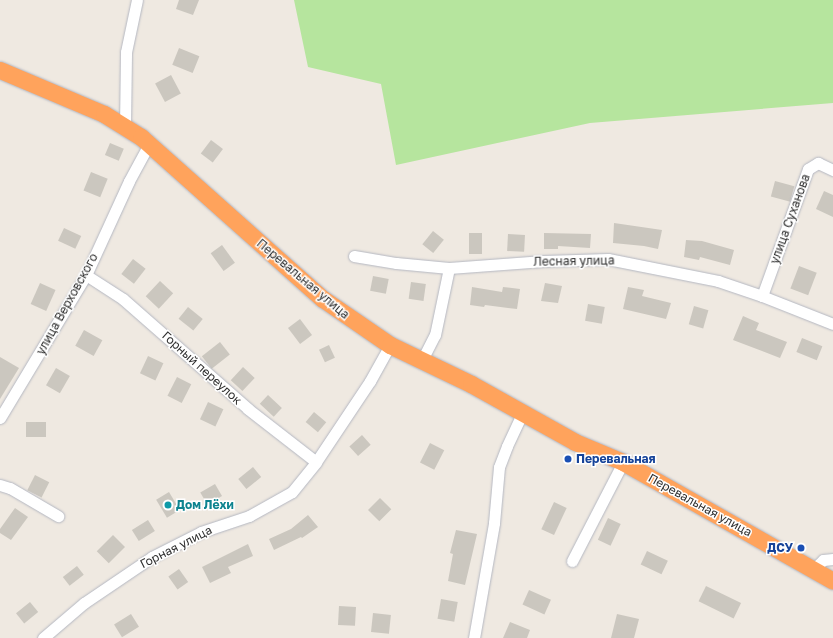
<!DOCTYPE html>
<meta charset="utf-8">
<style>
body{margin:0}
#map{position:relative;width:833px;height:638px;overflow:hidden;background:#efe9e1;font-family:"Golos Text",sans-serif}
div>[style]{position:absolute}
[style*='--x']{left:calc(var(--x)*1px);top:calc(var(--y)*1px);width:calc(var(--w)*1px);rotate:calc(var(--a)*1deg)}
.green>*{inset:0;background:#b6e59e}
.building>*{inset:0;background:#cbc7bf;transform-origin:0 0}
.roads{filter:drop-shadow(0 0 1px #b4b7c1) drop-shadow(0 0 1px #b4b7c1)}
.minor>*{height:11px;margin:-5.5px;padding:0 5.5px;transform-origin:5.5px;border-radius:5.5px;background:#fff}
.highway>*{height:17px;margin:-8.5px;padding:0 8.5px;transform-origin:8.5px;border-radius:8.5px;background:#ffa35c}
.dots>*{width:11px;height:11px;translate:-50% -50%;box-sizing:border-box;border:2px solid #fff;border-radius:50%}
span{translate:-50% -50%;white-space:nowrap;text-align:center;line-height:1.15;-webkit-text-stroke:3px #fff;paint-order:stroke}
.street-label{font-size:12px;color:#2e2e2e}
.transit-label{font-size:12px;color:#164399;font-weight:700}
.left{translate:0 -50%;text-align:left}
.right{translate:-100% -50%;text-align:right}
.culture-label{font-size:12px;color:#0d838f;font-weight:700}
</style>
<div id="map">
<div class="green">
<i style="clip-path:polygon(294px 0,833px 0,833px 103px,590px 123px,396px 165px,381px 84px,308px 67px)"></i>
</div>
<div class="building">
<i style="clip-path:polygon(179px 0,199px 0,193px 15px,176px 9px)"></i>
<i style="left:179px;top:48px;width:22px;height:18px;rotate:22deg"></i>
<i style="left:171px;top:75px;width:21px;height:18px;rotate:62deg"></i>
<i style="left:211px;top:140px;width:15px;height:17px;rotate:37deg"></i>
<i style="left:110px;top:143px;width:15px;height:13px;rotate:23deg"></i>
<i style="left:91px;top:172px;width:18px;height:20px;rotate:22deg"></i>
<i style="left:775px;top:181px;width:20px;height:16px;rotate:15deg"></i>
<i style="clip-path:polygon(824px 191px,833px 195px,833px 217px,816px 209px)"></i>
<i style="clip-path:polygon(614px 223px,662px 230px,658px 249px,644px 246px,613px 243px)"></i>
<i style="left:64px;top:228px;width:19px;height:14px;rotate:25deg"></i>
<i style="left:433px;top:231px;width:14px;height:17px;rotate:39deg"></i>
<i style="left:469px;top:233px;width:13px;height:21px"></i>
<i style="clip-path:polygon(544px 233px,591px 234px,590px 248px,558px 246px,558px 249px,544px 249px)"></i>
<i style="left:508px;top:234px;width:17px;height:17px;rotate:3deg"></i>
<i style="clip-path:polygon(686px 240px,702px 241px,734px 250px,730px 265px,700px 257px,699px 260px,684px 257px)"></i>
<i style="left:222px;top:245px;width:22px;height:14px;rotate:54deg"></i>
<i style="left:133px;top:259px;width:16px;height:19px;rotate:38deg"></i>
<i style="left:799px;top:266px;width:19px;height:24px;rotate:21deg"></i>
<i style="left:373px;top:276px;width:16px;height:15px;rotate:11deg"></i>
<i style="left:160px;top:281px;width:18px;height:21px;rotate:43deg"></i>
<i style="left:411px;top:282px;width:15px;height:17px;rotate:8deg"></i>
<i style="left:40px;top:283px;width:17px;height:23px;rotate:24deg"></i>
<i style="clip-path:polygon(545px 283px,562px 286px,558px 303px,541px 301px)"></i>
<i style="clip-path:polygon(472px 287px,502px 292px,503px 287px,520px 289px,517px 309px,485px 305px,484px 307px,470px 305px)"></i>
<i style="clip-path:polygon(628px 287px,644px 290px,642px 296px,671px 303px,666px 319px,623px 309px)"></i>
<i style="left:588px;top:304px;width:17px;height:17px;rotate:10deg"></i>
<i style="left:694px;top:306px;width:15px;height:19px;rotate:16deg"></i>
<i style="left:188px;top:307px;width:19px;height:15px;rotate:39deg"></i>
<i style="clip-path:polygon(743px 316px,759px 323px,756px 330px,787px 342px,780px 358px,733px 340px)"></i>
<i style="left:300px;top:319px;width:20px;height:15px;rotate:53deg"></i>
<i style="left:84px;top:330px;width:21px;height:18px;rotate:29deg"></i>
<i style="left:802px;top:338px;width:22px;height:15px;rotate:22deg"></i>
<i style="left:220px;top:342px;width:16px;height:23px;rotate:52deg"></i>
<i style="left:329px;top:345px;width:14px;height:11px;rotate:65deg"></i>
<i style="left:148px;top:356px;width:17px;height:19px;rotate:25deg"></i>
<i style="clip-path:polygon(0 357px,19px 368px,0 399px)"></i>
<i style="left:243px;top:367px;width:16px;height:18px;rotate:43deg"></i>
<i style="left:56px;top:368px;width:16px;height:20px;rotate:30deg"></i>
<i style="left:177px;top:377px;width:16px;height:21px;rotate:27deg"></i>
<i style="left:268px;top:395px;width:19px;height:12px;rotate:43deg"></i>
<i style="left:208px;top:402px;width:17px;height:19px;rotate:25deg"></i>
<i style="left:314px;top:412px;width:16px;height:13px;rotate:40deg"></i>
<i style="left:26px;top:422px;width:20px;height:15px"></i>
<i style="left:362px;top:435px;width:13px;height:17px;rotate:48deg"></i>
<i style="left:430px;top:443px;width:16px;height:22px;rotate:27deg"></i>
<i style="left:253px;top:467px;width:13px;height:19px;rotate:51deg"></i>
<i style="left:35px;top:475px;width:16px;height:17px;rotate:27deg"></i>
<i style="left:215px;top:484px;width:14px;height:17px;rotate:60deg"></i>
<i style="left:169px;top:492px;width:21px;height:15px;rotate:59deg"></i>
<i style="left:380px;top:498px;width:16px;height:17px;rotate:45deg"></i>
<i style="left:554px;top:502px;width:14px;height:30px;rotate:25deg"></i>
<i style="clip-path:polygon(15px 508px,28px 517px,11px 540px,0 533px,0 529px)"></i>
<i style="clip-path:polygon(308px 515px,318px 527px,302px 538px,301px 537px,274px 550px,269px 539px,291px 529px)"></i>
<i style="left:608px;top:518px;width:14px;height:24px;rotate:25deg"></i>
<i style="left:148px;top:520px;width:13px;height:19px;rotate:58deg"></i>
<i style="clip-path:polygon(456px 530px,477px 534px,465px 585px,448px 581px,453px 554px,450px 553px)"></i>
<i style="left:113px;top:535px;width:17px;height:23px;rotate:45deg"></i>
<i style="clip-path:polygon(248px 544px,253px 556px,228px 567px,231px 573px,210px 583px,202px 567px)"></i>
<i style="left:647px;top:551px;width:23px;height:15px;rotate:25deg"></i>
<i style="left:77px;top:566px;width:11px;height:18px;rotate:52deg"></i>
<i style="left:179px;top:569px;width:16px;height:13px;rotate:55deg"></i>
<i style="left:706px;top:586px;width:39px;height:17px;rotate:26deg"></i>
<i style="left:529px;top:590px;width:24px;height:16px;rotate:24deg"></i>
<i style="left:441px;top:599px;width:17px;height:20px;rotate:10deg"></i>
<i style="left:30px;top:602px;width:13px;height:18px;rotate:51deg"></i>
<i style="left:339px;top:606px;width:17px;height:19px;rotate:3deg"></i>
<i style="left:373px;top:613px;width:18px;height:19px;rotate:6deg"></i>
<i style="left:131px;top:614px;width:15px;height:20px;rotate:58deg"></i>
<i style="clip-path:polygon(617px 614px,639px 619px,634px 638px,611px 638px)"></i>
<i style="clip-path:polygon(510px 622px,530px 630px,527px 638px,503px 638px)"></i>
</div>
<div class="roads">
<div class="minor">
<i style="--x:125;--y:126;--w:74;--a:-89.2"></i>
<i style="--x:126;--y:52;--w:53;--a:-78.1"></i>
<i style="--x:354;--y:256;--w:43;--a:9.5"></i>
<i style="--x:396;--y:263;--w:53;--a:5.4"></i>
<i style="--x:449;--y:268;--w:95;--a:-4.2"></i>
<i style="--x:544;--y:261;--w:64;--a:-1.8"></i>
<i style="--x:608;--y:259;--w:112;--a:11.3"></i>
<i style="--x:718;--y:281;--w:46;--a:18.8"></i>
<i style="--x:762;--y:296;--w:76;--a:21.5"></i>
<i style="--x:86;--y:275;--w:44;--a:33"></i>
<i style="--x:123;--y:299;--w:167;--a:41.3"></i>
<i style="--x:248;--y:409;--w:86;--a:37.9"></i>
<i style="--x:762;--y:296;--w:135;--a:-70.1"></i>
<i style="--x:808;--y:169;--w:12;--a:-31"></i>
<i style="--x:818;--y:163;--w:17;--a:25"></i>
<i style="--x:422;--y:360;--w:28;--a:-63"></i>
<i style="--x:435;--y:335;--w:68;--a:-78.2"></i>
<i style="--x:0;--y:418;--w:167;--a:-59"></i>
<i style="--x:86;--y:275;--w:103;--a:-65.4"></i>
<i style="--x:129;--y:181;--w:42;--a:-61.6"></i>
<i style="--x:0;--y:485;--w:10;--a:17"></i>
<i style="--x:10;--y:488;--w:56;--a:30.3"></i>
<i style="--x:572;--y:561;--w:111;--a:-62.7"></i>
<i style="--x:813;--y:570;--w:14;--a:-45"></i>
<i style="--x:823;--y:560;--w:10;--a:-6"></i>
<i style="--x:43;--y:638;--w:54;--a:-40.5"></i>
<i style="--x:84;--y:603;--w:82;--a:-34.1"></i>
<i style="--x:152;--y:557;--w:55;--a:-27"></i>
<i style="--x:201;--y:532;--w:51;--a:-18.4"></i>
<i style="--x:249;--y:516;--w:49;--a:-29.2"></i>
<i style="--x:292;--y:492;--w:38;--a:-51"></i>
<i style="--x:316;--y:462;--w:97;--a:-56.3"></i>
<i style="--x:370;--y:381;--w:41;--a:-60.9"></i>
<i style="--x:474;--y:638;--w:117;--a:-80.1"></i>
<i style="--x:494;--y:523;--w:56;--a:-84.9"></i>
<i style="--x:499;--y:467;--w:22;--a:-69"></i>
<i style="--x:507;--y:446;--w:38;--a:-65"></i>
</div>
<div class="highway">
<i style="--x:0;--y:70;--w:113;--a:22.9"></i>
<i style="--x:104;--y:114;--w:44;--a:31.9"></i>
<i style="--x:141;--y:137;--w:244;--a:41.7"></i>
<i style="--x:323;--y:299;--w:81;--a:34.5"></i>
<i style="--x:390;--y:345;--w:90;--a:25.7"></i>
<i style="--x:471;--y:384;--w:119;--a:29.1"></i>
<i style="--x:575;--y:442;--w:52;--a:22.6"></i>
<i style="--x:623;--y:462;--w:241;--a:29.5"></i>
</div>
</div>
<div class="dots">
<i style="left:568px;top:459px;background:#1a4fb4"></i>
<i style="left:168px;top:505px;background:#0f9aa8"></i>
<i style="left:801px;top:548px;background:#1a4fb4"></i>
</div>
<div class="street-label">
<span style="left:790px;top:219px;rotate:-70deg">улица Суханова</span>
<span style="left:574px;top:261px;rotate:-1deg">Лесная улица</span>
<span style="left:303px;top:279px;rotate:40deg">Перевальная улица</span>
<span style="left:67px;top:304px;rotate:-61deg">улица Верховского</span>
<span style="left:202px;top:368px;rotate:42deg">Горный переулок</span>
<span style="left:700px;top:505px;rotate:29deg">Перевальная улица</span>
<span style="left:176px;top:547px;rotate:-27deg">Горная улица</span>
</div>
<div class="transit-label">
<span class="left" style="left:576px;top:459px">Перевальная</span>
<span class="right" style="left:793px;top:548px">ДСУ</span>
</div>
<div class="culture-label">
<span class="left" style="left:176px;top:505px">Дом Лёхи</span>
</div>
</div>
